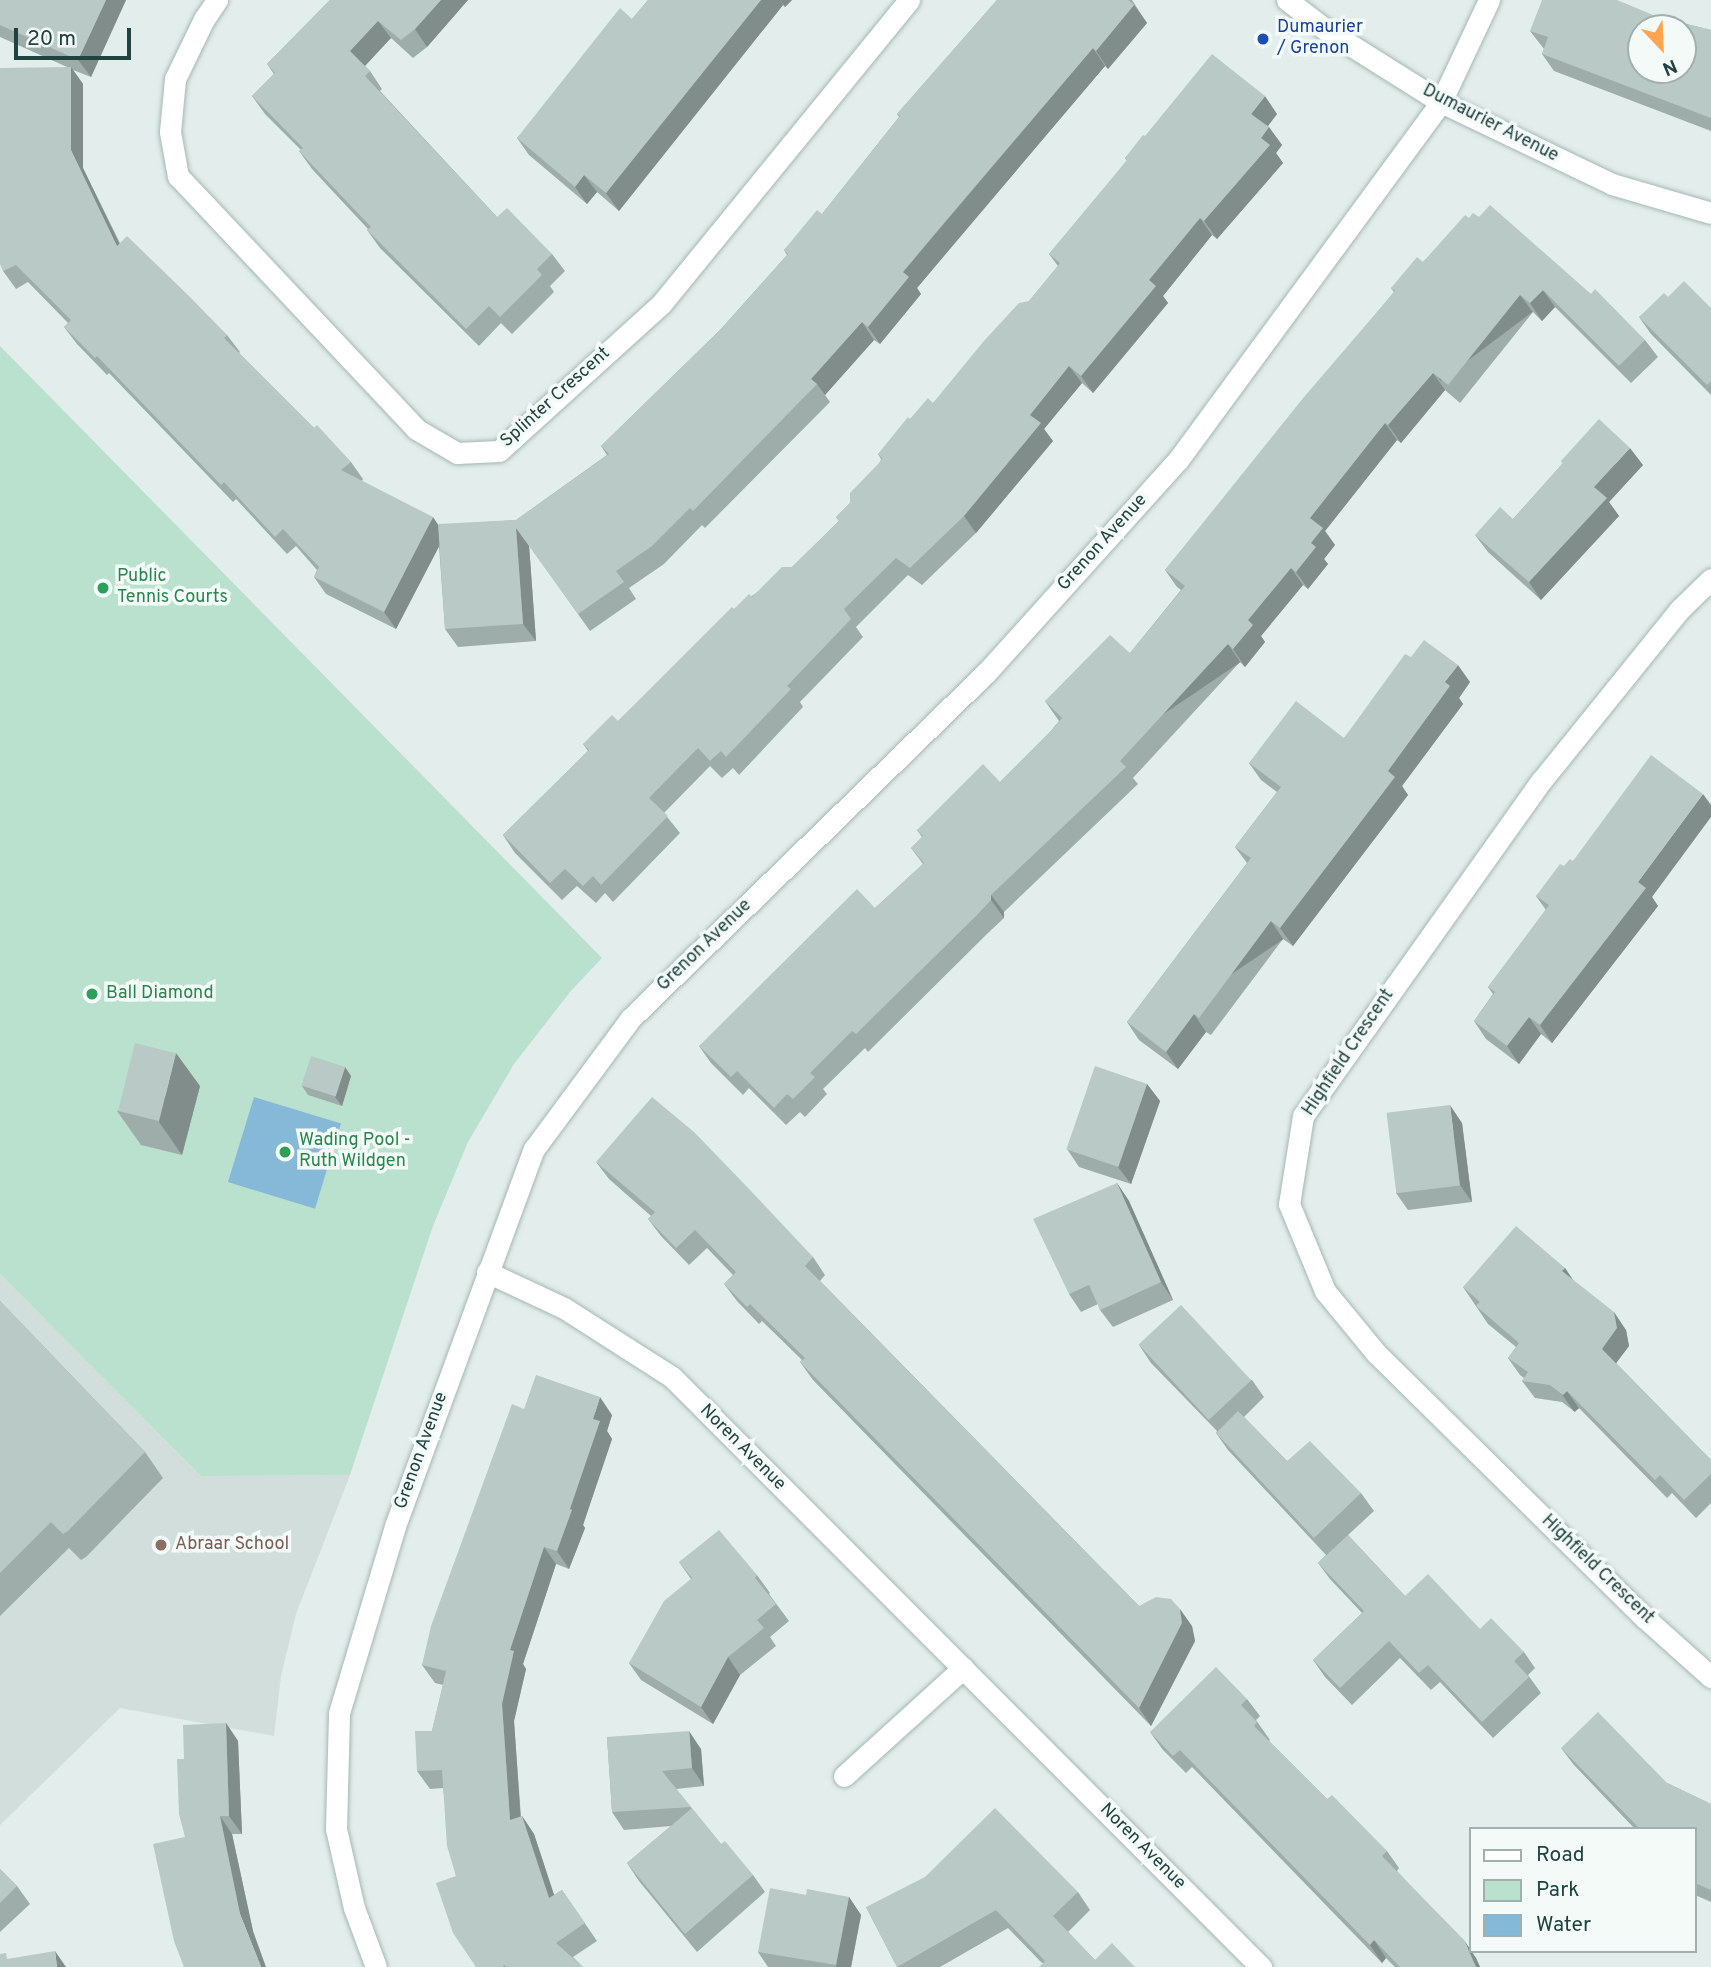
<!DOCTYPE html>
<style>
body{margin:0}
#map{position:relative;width:1711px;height:1967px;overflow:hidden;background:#e3eeec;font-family:Overpass,sans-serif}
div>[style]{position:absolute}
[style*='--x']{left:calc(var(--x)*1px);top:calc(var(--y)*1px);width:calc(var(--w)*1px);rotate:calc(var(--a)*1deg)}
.built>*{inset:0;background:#d1dedc}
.green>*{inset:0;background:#bae1ce}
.water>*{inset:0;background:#86b8d8;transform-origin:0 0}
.roads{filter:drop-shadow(0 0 2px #a5b7b5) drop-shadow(0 0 2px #a5b7b5)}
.minor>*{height:21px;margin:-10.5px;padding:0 10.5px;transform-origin:10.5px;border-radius:10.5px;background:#fff}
.wall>*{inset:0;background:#9eadaa}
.shaded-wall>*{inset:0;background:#818d8b;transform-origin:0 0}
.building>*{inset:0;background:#b8c9c6;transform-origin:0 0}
.dots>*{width:19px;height:19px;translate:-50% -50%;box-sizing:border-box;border:4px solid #f4faf8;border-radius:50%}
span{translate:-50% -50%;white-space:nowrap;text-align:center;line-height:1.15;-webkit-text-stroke:7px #f4faf8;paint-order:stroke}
.transit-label{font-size:18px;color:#164399}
.left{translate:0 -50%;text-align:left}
.street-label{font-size:18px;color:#204241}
.leisure-label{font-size:18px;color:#27864d}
.education-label{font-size:18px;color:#785e54}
.legend{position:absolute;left:1469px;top:1827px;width:228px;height:126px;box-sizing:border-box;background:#f4faf8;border:2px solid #9fb0af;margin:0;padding:9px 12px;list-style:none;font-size:21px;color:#204241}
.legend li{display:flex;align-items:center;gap:14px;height:35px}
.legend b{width:35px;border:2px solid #9fb0af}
.north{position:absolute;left:1627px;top:14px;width:70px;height:70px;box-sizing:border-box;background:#f4faf8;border:2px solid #9fb0af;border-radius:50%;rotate:157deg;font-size:19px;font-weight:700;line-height:28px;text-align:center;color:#204241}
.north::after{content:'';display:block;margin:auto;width:24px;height:32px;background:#ffa550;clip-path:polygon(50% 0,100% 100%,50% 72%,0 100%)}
.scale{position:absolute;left:14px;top:28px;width:117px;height:32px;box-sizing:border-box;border:4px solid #204241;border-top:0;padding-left:9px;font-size:21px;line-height:24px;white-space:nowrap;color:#204241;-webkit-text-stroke:5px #f4faf8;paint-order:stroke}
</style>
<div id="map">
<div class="built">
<i style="clip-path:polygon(0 1274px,201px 1476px,350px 1475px,296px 1614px,281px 1676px,274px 1736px,120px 1708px,0 1825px)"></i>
</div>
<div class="green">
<i style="clip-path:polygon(0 346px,602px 958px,570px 992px,514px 1064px,468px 1142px,433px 1226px,350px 1475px,201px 1476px,0 1274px)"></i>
</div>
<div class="water">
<i style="left:254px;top:1097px;width:91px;height:89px;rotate:17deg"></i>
</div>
<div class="roads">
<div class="minor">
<i style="--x:217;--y:0;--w:23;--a:124"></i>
<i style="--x:204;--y:19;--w:67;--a:115.8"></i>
<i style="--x:175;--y:79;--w:53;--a:95.4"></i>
<i style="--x:170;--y:132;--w:45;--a:79.7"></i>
<i style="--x:178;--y:176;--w:347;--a:46.7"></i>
<i style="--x:416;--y:429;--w:48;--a:30.3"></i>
<i style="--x:457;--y:453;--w:42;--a:-2.7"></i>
<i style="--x:499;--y:451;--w:220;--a:-42.2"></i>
<i style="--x:662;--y:303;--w:391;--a:-50.8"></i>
<i style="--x:1287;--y:0;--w:48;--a:37.3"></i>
<i style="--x:1325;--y:29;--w:137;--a:32.2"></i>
<i style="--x:1441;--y:102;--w:190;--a:25.6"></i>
<i style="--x:1612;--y:184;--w:103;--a:16.3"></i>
<i style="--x:1711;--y:579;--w:43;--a:135.9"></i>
<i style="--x:1680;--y:609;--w:221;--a:128.9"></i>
<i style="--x:1541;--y:781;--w:411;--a:125.4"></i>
<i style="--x:1303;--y:1116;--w:89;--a:99"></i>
<i style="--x:1289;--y:1204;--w:94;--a:67.5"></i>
<i style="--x:1325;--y:1291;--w:80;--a:50.6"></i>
<i style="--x:1376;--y:1353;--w:378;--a:44.6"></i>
<i style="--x:1645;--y:1618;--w:89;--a:41.8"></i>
<i style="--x:487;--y:1272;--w:85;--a:25.1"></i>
<i style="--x:564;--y:1308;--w:128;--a:32.6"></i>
<i style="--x:672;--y:1377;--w:834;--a:45.05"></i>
<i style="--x:844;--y:1776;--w:161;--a:-42.2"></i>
<i style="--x:376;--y:1967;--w:63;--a:-110.4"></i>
<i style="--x:354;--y:1908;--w:81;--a:-102.8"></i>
<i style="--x:336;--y:1829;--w:116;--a:-88.5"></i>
<i style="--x:339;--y:1713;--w:195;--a:-73.3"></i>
<i style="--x:395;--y:1526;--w:402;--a:-69.8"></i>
<i style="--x:534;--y:1149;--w:163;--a:-53.5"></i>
<i style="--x:631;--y:1018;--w:495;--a:-44.2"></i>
<i style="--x:986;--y:673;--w:287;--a:-48"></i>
<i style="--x:1178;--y:460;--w:444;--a:-53.7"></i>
<i style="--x:1441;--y:102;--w:113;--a:-64.8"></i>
</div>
</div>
<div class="wall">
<i style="clip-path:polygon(0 0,126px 0,91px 77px,73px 70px,83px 84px,83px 168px,120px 243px,227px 335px,240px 352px,239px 353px,314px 428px,351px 462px,363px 479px,362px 481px,438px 525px,516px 520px,607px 455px,601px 446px,721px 329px,787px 255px,784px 250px,822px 214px,899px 117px,897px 114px,997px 0,1132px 0,1147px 23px,1108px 69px,1105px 66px,950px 248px,917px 288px,921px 294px,880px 344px,874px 340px,825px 395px,830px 402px,705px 528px,702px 525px,664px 564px,629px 588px,636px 599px,590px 631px,529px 545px,536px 641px,458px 647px,445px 629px,439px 546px,396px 629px,326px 594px,314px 577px,317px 570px,296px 546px,287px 554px,236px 499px,233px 502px,109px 373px,107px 375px,77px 344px,64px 327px,68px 323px,28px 282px,16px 289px,3px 271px,67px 67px,0 37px)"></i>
<i style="clip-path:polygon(330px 0,468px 0,427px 47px,413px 58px,391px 38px,365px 66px,370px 71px,382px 89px,380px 91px,497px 217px,552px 254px,565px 271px,550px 286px,554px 292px,512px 334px,501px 323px,479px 346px,380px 248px,367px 230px,368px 229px,312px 169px,299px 151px,301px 150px,265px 114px,252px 96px,274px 74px,267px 64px)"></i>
<i style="clip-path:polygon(648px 0,792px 0,785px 7px,783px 5px,619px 211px,597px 192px,587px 204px,529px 155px,517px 138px,632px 19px)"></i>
<i style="clip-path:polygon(1658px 17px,1711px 30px,1711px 131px,1554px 71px,1542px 54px,1544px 49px,1530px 31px)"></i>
<i style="clip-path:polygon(1277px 114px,1268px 126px,1282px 145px,1276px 153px,1283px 163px,1217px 239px,1212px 235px,1163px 296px,1168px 303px,1093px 393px,1082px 383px,1044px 429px,1053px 441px,976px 533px,922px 585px,908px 575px,856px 627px,863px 637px,800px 702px,803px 707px,739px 775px,733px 768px,722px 778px,710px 766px,664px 813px,680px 833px,613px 902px,605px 893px,596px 903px,577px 886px,562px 900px,515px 853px,503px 835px,588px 751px,583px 744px,618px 721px,734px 609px,792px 567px,839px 521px,836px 517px,850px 503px,880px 462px,881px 459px,878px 454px,910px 419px,933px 403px,1029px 301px,1058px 266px,1049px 254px,1127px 161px,1125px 158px,1145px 136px)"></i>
<i style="clip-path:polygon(1469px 218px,1591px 294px,1645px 340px,1658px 357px,1631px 383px,1555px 307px,1542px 321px,1533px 312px,1460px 403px,1445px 390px,1401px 443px,1397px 440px,1325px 531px,1335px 545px,1324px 559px,1328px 564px,1308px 589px,1303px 585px,1261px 636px,1265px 642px,1245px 667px,1240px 662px,1133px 778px,1138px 784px,1004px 912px,1004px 918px,988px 933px,868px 1052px,865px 1048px,823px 1089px,827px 1094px,805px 1117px,800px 1112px,786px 1125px,749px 1088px,743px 1095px,711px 1063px,699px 1046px,875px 908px,923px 864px,911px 848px,922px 837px,917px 830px,1000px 782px,1050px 732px,1059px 721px,1045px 701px,1130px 653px,1181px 590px,1177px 587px,1165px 570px,1394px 292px,1391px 288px,1423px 262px)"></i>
<i style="clip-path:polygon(1668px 297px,1711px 308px,1711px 395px,1651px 334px,1639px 317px)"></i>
<i style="clip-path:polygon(1561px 461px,1643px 465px,1609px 502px,1619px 516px,1541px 600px,1488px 552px,1475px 535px,1513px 519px,1563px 463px)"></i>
<i style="clip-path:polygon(1411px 657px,1470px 682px,1459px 698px,1463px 704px,1402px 786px,1408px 795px,1293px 946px,1283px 939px,1211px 1035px,1206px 1032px,1178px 1069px,1139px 1040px,1127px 1022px,1247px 863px,1235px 847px,1277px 792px,1261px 780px,1249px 763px,1344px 738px)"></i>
<i style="clip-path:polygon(1573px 861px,1652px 897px,1658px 906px,1552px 1043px,1541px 1034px,1519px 1064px,1486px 1039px,1474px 1021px,1493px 994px,1488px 987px,1546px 910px,1536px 896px,1564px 866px)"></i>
<i style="clip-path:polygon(345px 1067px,351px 1076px,342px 1106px,308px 1095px,302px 1086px)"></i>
<i style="clip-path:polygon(1147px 1084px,1160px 1101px,1131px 1184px,1079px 1167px,1067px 1149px)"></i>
<i style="clip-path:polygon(200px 1086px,182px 1155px,141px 1145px,117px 1111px)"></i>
<i style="clip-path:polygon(1462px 1123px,1472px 1202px,1408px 1210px,1396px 1193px)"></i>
<i style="clip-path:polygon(596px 1162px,813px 1257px,825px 1275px,820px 1281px,1139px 1606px,1192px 1626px,1195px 1641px,1151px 1726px,813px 1380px,800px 1362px,802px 1360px,762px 1321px,759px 1324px,737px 1301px,724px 1284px,733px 1275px,707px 1248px,689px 1265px,661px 1236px,648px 1219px,651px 1216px,609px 1179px)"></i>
<i style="clip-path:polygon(1117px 1183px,1129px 1201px,1173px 1300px,1113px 1327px,1100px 1310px,1098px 1304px,1081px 1312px,1069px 1294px)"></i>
<i style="clip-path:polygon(1565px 1268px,1573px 1280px,1626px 1330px,1629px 1346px,1616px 1363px,1711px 1460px,1711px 1503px,1696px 1518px,1672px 1493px,1667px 1498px,1579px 1408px,1575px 1412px,1562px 1402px,1535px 1398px,1522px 1381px,1524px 1378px,1520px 1375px,1508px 1358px,1516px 1347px,1488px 1324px,1463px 1287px)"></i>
<i style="clip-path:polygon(0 1301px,145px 1452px,163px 1478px,86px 1557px,81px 1560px,69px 1548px,0 1616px)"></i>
<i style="clip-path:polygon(1139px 1345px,1252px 1380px,1264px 1397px,1244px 1417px,1287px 1461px,1361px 1493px,1374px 1511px,1348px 1535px,1405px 1596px,1480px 1629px,1524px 1652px,1535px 1668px,1528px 1675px,1541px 1693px,1493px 1738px,1440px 1682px,1431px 1690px,1400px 1658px,1352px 1705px,1325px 1677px,1313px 1660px,1362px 1613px,1330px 1579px,1318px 1563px,1326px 1555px,1228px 1450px,1216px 1433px,1217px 1431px,1151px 1363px)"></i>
<i style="clip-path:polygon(524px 1409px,612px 1415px,607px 1431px,612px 1439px,583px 1525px,585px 1528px,569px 1569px,556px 1564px,523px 1664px,526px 1669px,514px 1721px,521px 1817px,522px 1816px,534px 1834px,554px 1895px,562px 1890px,597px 1941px,573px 1957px,583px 1967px,476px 1967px,456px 1876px,443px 1788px,430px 1789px,417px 1771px,432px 1731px,443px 1685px,435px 1683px,422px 1665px)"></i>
<i style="clip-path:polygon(679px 1562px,757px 1575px,770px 1593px,769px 1594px,789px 1621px,770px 1637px,776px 1646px,740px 1675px,713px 1724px,641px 1680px,629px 1663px,691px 1579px)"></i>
<i style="clip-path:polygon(1247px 1699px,1260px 1716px,1256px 1720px,1270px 1740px,1269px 1741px,1327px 1799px,1387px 1851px,1399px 1868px,1397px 1871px,1476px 1958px,1480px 1967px,1395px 1967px,1386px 1958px,1382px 1963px,1192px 1767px,1186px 1773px,1163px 1750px,1150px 1732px)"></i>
<i style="clip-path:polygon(226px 1723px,238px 1741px,242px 1834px,232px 1834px,253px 1931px,185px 1837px)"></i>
<i style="clip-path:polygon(607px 1737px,701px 1749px,704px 1786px,676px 1789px,721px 1844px,753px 1875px,765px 1892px,697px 1952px,639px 1881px,627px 1863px,671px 1826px,624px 1830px,612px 1812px)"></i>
<i style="clip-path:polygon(1561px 1748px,1667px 1783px,1711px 1804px,1711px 1902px,1695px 1895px,1695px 1829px,1635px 1829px,1574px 1765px)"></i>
<i style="clip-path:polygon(0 1869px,17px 1886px,30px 1904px,0 1932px)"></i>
<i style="clip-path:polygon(1078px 1892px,1090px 1910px,1068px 1932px,1095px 1960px,1135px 1967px,1042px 1963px,1008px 1928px,940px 1967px,897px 1967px,866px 1907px)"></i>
<i style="clip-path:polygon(806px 1895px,849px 1897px,861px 1915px,851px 1967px,768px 1967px,758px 1952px)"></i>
</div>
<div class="shaded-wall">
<i style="clip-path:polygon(106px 0,126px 0,91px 77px,78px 60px)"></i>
<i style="clip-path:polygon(441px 0,468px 0,427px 47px,415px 29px)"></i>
<i style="clip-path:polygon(761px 0,780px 0,783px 5px,619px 211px,606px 193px)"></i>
<i style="clip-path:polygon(780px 0,792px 0,785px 7px)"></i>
<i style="clip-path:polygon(1134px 5px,1147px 23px,1108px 69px,1096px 51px)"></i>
<i style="clip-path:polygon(378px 21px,391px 38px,362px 69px,350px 51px)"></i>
<i style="clip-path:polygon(1093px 48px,1105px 66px,917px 288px,921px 294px,880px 344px,868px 327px,903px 272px)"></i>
<i style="clip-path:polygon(71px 67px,83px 84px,83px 168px,129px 264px,117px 246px,71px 150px)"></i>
<i style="clip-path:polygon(1265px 96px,1277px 114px,1264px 131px,1251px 114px)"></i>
<i style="clip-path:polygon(1269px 127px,1282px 145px,1276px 153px,1283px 163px,1217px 239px,1204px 221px)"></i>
<i style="clip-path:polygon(584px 175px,597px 192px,587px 204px,575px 187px)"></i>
<i style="clip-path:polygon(1200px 218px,1212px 235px,1163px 296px,1168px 303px,1093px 393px,1081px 376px,1149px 280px)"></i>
<i style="clip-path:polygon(1543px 290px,1555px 307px,1542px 321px,1530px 303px)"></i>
<i style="left:1520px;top:295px;width:21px;height:115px;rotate:53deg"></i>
<i style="clip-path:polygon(862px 322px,874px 340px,825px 395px,817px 384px,811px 379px)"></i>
<i style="clip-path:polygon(1069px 366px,1082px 383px,1044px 429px,1053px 441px,976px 533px,964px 516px,1030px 415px)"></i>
<i style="clip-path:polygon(1433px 373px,1445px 390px,1401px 443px,1388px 425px)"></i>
<i style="clip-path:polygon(1385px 423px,1397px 440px,1325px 531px,1335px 545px,1324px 559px,1328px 564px,1308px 589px,1296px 572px,1311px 543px,1310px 518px)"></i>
<i style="clip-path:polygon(1630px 448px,1643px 465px,1609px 502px,1619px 516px,1541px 600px,1529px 582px,1594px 487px)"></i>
<i style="clip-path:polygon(433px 517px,445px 535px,396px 629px,384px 612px)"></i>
<i style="clip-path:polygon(516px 528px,529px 545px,536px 641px,523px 624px)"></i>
<i style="clip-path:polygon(1291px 568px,1303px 585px,1261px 636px,1265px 642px,1245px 667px,1233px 649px,1248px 620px)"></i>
<i style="left:1228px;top:644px;width:22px;height:159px;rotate:56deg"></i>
<i style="clip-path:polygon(1458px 665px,1470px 682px,1459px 698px,1463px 704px,1402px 786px,1408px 795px,1293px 946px,1280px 928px,1388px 771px,1445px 682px)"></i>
<i style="clip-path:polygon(1703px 794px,1711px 805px,1711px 817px,1652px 897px,1658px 906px,1552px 1043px,1540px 1025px,1638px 882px)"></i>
<i style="clip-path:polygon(991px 895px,1004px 912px,1004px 918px,991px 900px)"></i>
<i style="left:1271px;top:921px;width:22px;height:121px;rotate:56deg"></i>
<i style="clip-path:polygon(1194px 1014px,1206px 1032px,1178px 1069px,1166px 1052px)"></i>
<i style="clip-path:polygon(1529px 1017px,1541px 1034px,1519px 1064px,1507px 1046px)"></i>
<i style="clip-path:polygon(176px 1053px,200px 1086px,182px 1155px,159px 1122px)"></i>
<i style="clip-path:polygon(345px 1067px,351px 1076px,342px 1106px,335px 1097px)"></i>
<i style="clip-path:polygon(1147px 1084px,1160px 1101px,1131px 1184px,1118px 1167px)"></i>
<i style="clip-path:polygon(1450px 1105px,1462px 1123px,1472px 1202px,1460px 1185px)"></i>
<i style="clip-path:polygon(1117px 1183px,1129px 1201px,1173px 1300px,1161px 1282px)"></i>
<i style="clip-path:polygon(1565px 1268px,1577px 1286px,1562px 1271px)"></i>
<i style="clip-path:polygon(1614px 1312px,1626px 1330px,1629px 1346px,1614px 1366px,1602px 1349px)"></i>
<i style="left:1567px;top:1391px;width:21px;height:6px;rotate:55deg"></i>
<i style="clip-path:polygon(600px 1397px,612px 1415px,607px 1431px,612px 1439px,583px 1525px,585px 1528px,569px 1569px,557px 1551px,593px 1419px)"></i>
<i style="clip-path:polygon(544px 1547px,556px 1564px,523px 1664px,526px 1669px,514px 1721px,522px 1838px,510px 1820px,502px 1704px,510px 1650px)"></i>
<i style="clip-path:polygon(1180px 1609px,1192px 1626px,1195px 1641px,1151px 1726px,1139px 1708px)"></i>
<i style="clip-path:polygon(728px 1657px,740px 1675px,713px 1724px,701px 1707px)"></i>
<i style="clip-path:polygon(226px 1723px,238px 1741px,242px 1834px,229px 1816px)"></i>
<i style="clip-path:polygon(689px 1731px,701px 1749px,704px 1786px,692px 1768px)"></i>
<i style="clip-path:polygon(220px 1816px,232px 1834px,253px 1931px,266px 1967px,261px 1967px,240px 1914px)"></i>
<i style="clip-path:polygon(522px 1816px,534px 1834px,561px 1916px,549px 1898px)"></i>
<i style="clip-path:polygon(849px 1897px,861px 1915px,851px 1967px,837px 1967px,836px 1965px)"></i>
<i style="clip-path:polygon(1374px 1940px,1386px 1958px,1382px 1963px,1370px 1945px)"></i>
<i style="clip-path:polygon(1464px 1940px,1476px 1958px,1480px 1967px,1476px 1967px)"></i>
<i style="clip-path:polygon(55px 1951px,66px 1967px,57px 1967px)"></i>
</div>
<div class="building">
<i style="clip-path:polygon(0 0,106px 0,78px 60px,0 25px)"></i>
<i style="clip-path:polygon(330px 0,441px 0,415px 29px,401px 40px,378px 21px,350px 51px,370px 71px,365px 76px,497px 217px,507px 208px,552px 254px,537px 269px,542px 275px,500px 317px,489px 306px,466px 329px,367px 230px,371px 227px,299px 151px,303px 148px,252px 96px,275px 73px,267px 64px)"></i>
<i style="clip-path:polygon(648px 0,761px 0,606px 193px,584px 175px,575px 187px,517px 138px,620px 8px,632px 19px)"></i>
<i style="clip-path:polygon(997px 0,1128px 0,1134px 5px,1096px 51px,1093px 48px,938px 230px,903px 272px,909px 277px,868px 327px,862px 322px,811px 379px,817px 384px,693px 511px,690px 508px,652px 546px,616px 571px,624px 582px,578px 614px,516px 528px,523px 624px,445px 629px,438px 524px,516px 520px,609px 454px,601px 446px,721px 329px,788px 254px,784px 250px,817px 210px,822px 214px,900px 116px,897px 114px)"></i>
<i style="clip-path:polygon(evenodd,1542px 0,1617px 0,1658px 17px,1711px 30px,1711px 118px,1542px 54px,1548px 37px,1530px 31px,1542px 0,1641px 28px,1683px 28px,1683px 70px,1641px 70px,1641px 28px)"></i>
<i style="clip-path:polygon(1212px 54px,1265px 96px,1251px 114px,1269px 127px,1261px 138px,1270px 145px,1204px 221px,1200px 218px,1149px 280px,1156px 286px,1081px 376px,1069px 366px,1030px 415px,1041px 423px,964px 516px,910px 568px,896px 558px,844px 609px,851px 619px,787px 686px,791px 689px,726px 757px,721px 751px,710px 761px,698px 748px,649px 798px,668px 816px,601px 885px,593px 876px,583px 886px,565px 869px,550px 883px,503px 835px,589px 750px,583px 744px,612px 715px,618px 721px,732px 607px,734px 609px,749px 594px,752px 597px,782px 567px,792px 567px,839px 521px,836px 517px,850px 503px,850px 493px,880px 462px,882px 458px,878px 454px,908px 417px,910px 419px,928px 398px,933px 403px,983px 342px,1019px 303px,1029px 301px,1060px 263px,1049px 254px,1127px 160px,1125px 158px,1143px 135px,1145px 136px)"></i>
<i style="clip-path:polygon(71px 67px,71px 150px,117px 246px,127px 236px,190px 297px,227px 335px,224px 338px,314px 428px,317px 425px,351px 462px,341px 470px,433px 517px,384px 612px,314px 577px,319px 567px,283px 529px,275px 537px,224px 482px,221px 485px,97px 356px,95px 358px,64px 327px,71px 320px,16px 265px,3px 271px,0 264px,0 68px)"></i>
<i style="clip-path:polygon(1490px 205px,1591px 294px,1595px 289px,1645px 340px,1619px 366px,1543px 290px,1530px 303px,1520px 295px,1448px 385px,1433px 373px,1388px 425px,1385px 423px,1310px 518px,1323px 528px,1311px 543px,1316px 547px,1296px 572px,1291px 568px,1248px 620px,1253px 625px,1233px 649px,1228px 644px,1120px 761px,1126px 767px,991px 895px,991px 900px,976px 916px,856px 1034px,852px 1031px,810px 1073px,815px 1077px,793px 1099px,787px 1094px,774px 1108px,737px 1071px,731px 1077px,699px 1046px,857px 889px,875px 908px,924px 863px,911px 848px,923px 836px,917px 830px,983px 764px,1000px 782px,1050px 732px,1062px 718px,1045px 701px,1110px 635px,1130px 653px,1185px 586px,1165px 570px,1304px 397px,1395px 291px,1391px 288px,1417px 257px,1423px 262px,1465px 215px,1469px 218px,1473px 213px,1479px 217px)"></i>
<i style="clip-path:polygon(1684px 281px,1711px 308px,1711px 381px,1707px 385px,1639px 317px,1664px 293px,1668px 297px)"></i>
<i style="clip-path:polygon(1599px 419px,1630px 448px,1594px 487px,1607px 498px,1529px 582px,1475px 535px,1500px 507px,1513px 519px,1563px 463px,1561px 461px)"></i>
<i style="clip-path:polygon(1424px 640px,1458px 665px,1445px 682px,1450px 686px,1388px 771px,1395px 777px,1280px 928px,1271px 921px,1199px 1018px,1194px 1014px,1166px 1052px,1127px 1022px,1251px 858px,1235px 847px,1281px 787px,1249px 763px,1296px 701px,1344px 738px,1405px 654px,1411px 657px)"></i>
<i style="clip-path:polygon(1651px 755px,1703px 794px,1638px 882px,1646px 888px,1540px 1025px,1529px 1017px,1507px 1046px,1474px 1021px,1495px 992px,1488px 987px,1549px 905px,1536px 896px,1560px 864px,1564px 866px,1570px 859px,1573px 861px)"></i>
<i style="left:135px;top:1043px;width:42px;height:70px;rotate:14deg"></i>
<i style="left:311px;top:1056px;width:36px;height:31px;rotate:18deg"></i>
<i style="left:1095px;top:1066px;width:55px;height:88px;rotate:19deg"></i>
<i style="clip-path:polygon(652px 1097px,694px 1132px,751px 1191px,813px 1257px,805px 1266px,1139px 1606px,1156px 1597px,1171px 1599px,1180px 1609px,1182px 1623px,1139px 1708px,800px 1362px,805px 1358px,750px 1304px,747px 1307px,724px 1284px,736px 1272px,695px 1230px,676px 1248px,648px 1219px,655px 1212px,596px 1162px)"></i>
<i style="left:1450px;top:1105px;width:81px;height:64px;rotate:83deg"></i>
<i style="clip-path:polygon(1117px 1183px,1161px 1282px,1100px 1310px,1089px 1285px,1069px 1294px,1033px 1219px)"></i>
<i style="clip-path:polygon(1516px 1226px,1565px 1268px,1562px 1271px,1614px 1312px,1617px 1328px,1602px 1349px,1711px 1460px,1711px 1474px,1684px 1500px,1660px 1475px,1655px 1480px,1567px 1391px,1563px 1395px,1550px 1385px,1522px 1381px,1528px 1372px,1508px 1358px,1519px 1343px,1476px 1306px,1480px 1302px,1463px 1287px)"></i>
<i style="clip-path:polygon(0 1301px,145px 1452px,68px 1531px,63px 1534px,51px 1522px,0 1573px)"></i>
<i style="left:1181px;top:1305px;width:103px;height:58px;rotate:47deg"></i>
<i style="clip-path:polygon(536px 1375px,600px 1397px,593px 1419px,600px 1421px,570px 1509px,572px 1510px,557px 1551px,544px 1547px,510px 1650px,514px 1651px,502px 1704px,510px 1820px,522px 1816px,549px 1898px,562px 1890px,585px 1923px,556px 1943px,583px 1967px,506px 1967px,505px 1965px,502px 1967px,476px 1967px,453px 1933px,436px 1883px,456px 1876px,447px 1846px,442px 1770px,417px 1771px,415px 1731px,432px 1731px,446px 1671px,422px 1665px,431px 1626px,512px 1404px,524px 1409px)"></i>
<i style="clip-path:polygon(1238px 1411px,1287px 1461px,1310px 1441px,1361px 1493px,1314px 1538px,1216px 1433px)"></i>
<i style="clip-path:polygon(719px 1530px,757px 1575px,755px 1578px,776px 1604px,757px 1620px,764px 1628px,728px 1657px,701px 1707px,629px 1663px,664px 1601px,692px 1578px,679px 1562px)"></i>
<i style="clip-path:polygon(1348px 1535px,1405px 1596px,1428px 1574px,1480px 1629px,1491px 1618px,1524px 1652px,1514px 1661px,1529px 1677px,1482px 1722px,1428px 1665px,1419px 1673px,1389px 1641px,1340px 1688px,1313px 1660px,1364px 1611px,1318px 1563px)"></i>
<i style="clip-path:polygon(1216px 1667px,1247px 1699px,1241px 1705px,1257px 1722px,1254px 1726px,1327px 1799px,1332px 1795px,1387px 1851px,1382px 1856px,1464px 1940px,1476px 1967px,1400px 1967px,1374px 1940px,1370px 1945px,1180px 1750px,1173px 1756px,1150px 1732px)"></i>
<i style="clip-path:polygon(1598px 1712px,1667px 1783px,1711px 1804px,1711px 1890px,1695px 1883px,1695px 1829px,1640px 1829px,1561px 1748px)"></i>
<i style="clip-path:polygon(226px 1723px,229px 1816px,220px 1816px,240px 1914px,261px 1967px,184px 1967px,174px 1941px,153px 1844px,185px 1837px,179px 1814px,177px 1759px,184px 1759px,183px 1725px)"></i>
<i style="clip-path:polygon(689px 1731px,692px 1768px,662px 1771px,691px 1807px,612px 1812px,607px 1737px)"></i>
<i style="clip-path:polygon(692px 1808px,721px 1844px,725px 1841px,753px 1875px,685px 1934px,627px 1863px)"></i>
<i style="clip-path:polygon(995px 1808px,1078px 1892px,1053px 1916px,1095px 1960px,1112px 1943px,1135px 1967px,1039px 1967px,1045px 1961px,996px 1910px,897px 1967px,866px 1907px,925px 1877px)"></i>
<i style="clip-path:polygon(0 1869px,17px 1886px,0 1903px)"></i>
<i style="clip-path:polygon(770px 1888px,806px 1895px,807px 1889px,849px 1897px,836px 1965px,758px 1952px)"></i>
<i style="clip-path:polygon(55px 1951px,57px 1967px,0 1967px,0 1954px,6px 1953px,7px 1959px)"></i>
</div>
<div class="dots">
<i style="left:1263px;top:39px;background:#1a4fb4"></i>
<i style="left:103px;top:588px;background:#2e9e5b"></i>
<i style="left:92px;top:994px;background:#2e9e5b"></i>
<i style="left:285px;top:1152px;background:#2e9e5b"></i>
<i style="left:161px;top:1545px;background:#8d6e63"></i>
</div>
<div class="transit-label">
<span class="left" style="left:1277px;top:39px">Dumaurier<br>/ Grenon</span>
</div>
<div class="street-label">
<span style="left:1490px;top:124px;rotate:27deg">Dumaurier Avenue</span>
<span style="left:556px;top:398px;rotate:-42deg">Splinter Crescent</span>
<span style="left:1103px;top:543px;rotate:-48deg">Grenon Avenue</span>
<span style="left:705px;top:946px;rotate:-44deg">Grenon Avenue</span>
<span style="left:1349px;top:1053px;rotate:-56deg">Highfield Crescent</span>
<span style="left:742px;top:1448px;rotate:45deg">Noren Avenue</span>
<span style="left:422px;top:1451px;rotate:-70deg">Grenon Avenue</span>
<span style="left:1597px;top:1570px;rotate:44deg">Highfield Crescent</span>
<span style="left:1142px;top:1847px;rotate:45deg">Noren Avenue</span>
</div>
<div class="leisure-label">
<span class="left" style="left:117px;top:588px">Public<br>Tennis Courts</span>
<span class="left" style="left:106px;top:994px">Ball Diamond</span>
<span class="left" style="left:299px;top:1152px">Wading Pool -<br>Ruth Wildgen</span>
</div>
<div class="education-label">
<span class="left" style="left:175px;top:1545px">Abraar School</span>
</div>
<ul class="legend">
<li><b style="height:9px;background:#fff"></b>Road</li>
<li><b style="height:19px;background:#bae1ce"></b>Park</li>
<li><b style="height:19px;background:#86b8d8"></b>Water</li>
</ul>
<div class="north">N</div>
<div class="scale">20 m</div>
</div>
